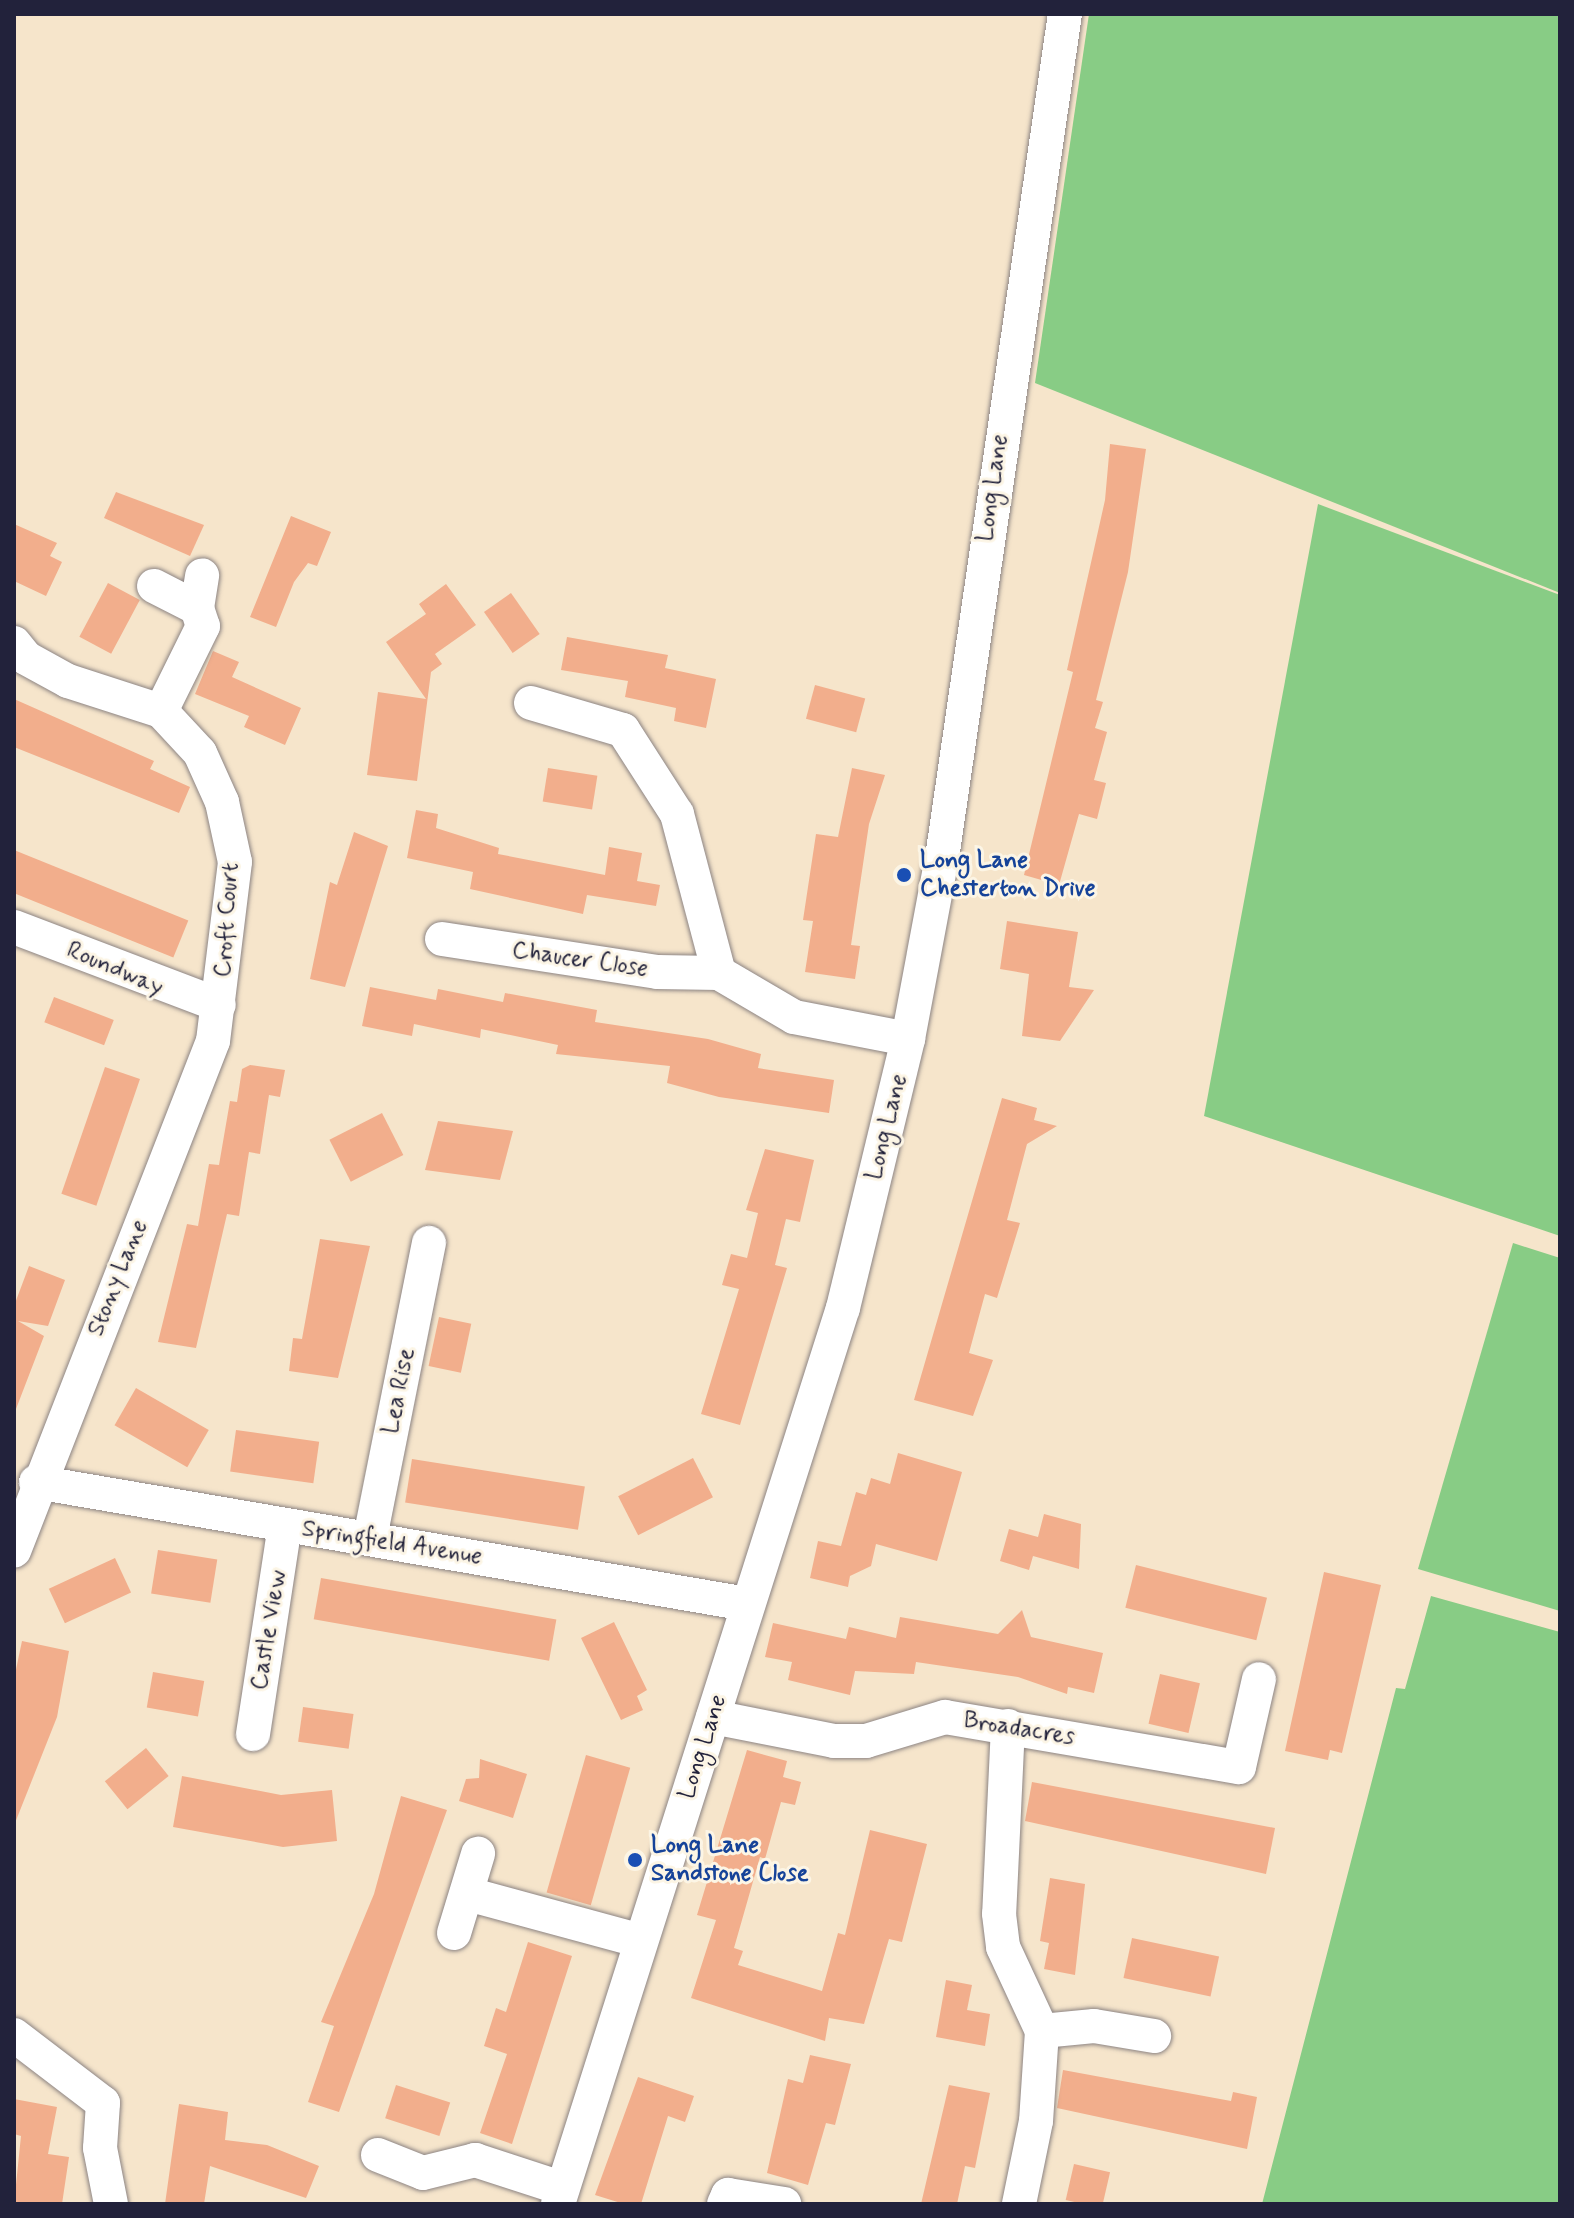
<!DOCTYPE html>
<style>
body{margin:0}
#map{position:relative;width:1574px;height:2218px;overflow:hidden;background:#f6e5cb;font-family:Mynerve,sans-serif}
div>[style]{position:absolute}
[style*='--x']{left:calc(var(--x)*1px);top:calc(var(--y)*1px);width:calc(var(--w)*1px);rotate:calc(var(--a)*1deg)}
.green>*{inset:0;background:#88cc85}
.building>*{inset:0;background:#f2ae8c;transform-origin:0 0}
.roads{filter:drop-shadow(0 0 2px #8c8483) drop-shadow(0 0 2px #8c8483)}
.minor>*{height:34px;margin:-17px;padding:0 17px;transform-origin:17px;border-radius:17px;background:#fff}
.dots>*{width:22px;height:22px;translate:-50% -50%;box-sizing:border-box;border:4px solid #fcf5e5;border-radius:50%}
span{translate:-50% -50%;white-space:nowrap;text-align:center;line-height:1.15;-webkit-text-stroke:6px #fcf5e5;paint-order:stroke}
.street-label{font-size:24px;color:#22223b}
.transit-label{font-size:24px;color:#164399;font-weight:700}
.left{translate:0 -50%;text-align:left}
.frame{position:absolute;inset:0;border:16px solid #22223b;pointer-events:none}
</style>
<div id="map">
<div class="green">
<i style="clip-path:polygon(1089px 14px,1560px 14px,1560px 593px,1035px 383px)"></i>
<i style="clip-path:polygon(1318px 504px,1560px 595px,1560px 1236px,1204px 1116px)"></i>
<i style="clip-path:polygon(1513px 1243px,1560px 1258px,1560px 1611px,1418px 1569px)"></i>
<i style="clip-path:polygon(1431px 1596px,1560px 1632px,1560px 2204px,1262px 2204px,1396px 1688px,1405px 1689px)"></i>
</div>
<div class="building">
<i style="clip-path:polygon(1110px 444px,1146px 449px,1128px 572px,1096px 700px,1103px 702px,1095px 728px,1107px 732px,1094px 780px,1106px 783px,1097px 819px,1079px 814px,1059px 885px,1024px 875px,1073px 672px,1067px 670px,1105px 500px)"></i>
<i style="clip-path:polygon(116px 492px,204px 525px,190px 556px,104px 518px)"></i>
<i style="clip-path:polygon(291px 516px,331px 532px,317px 566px,308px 563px,294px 582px,276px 627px,250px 617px)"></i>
<i style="clip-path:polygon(14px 524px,57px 543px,50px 556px,62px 562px,46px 596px,14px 581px)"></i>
<i style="left:108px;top:583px;width:36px;height:61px;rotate:28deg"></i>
<i style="clip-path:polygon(446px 584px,476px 625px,435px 654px,442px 664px,431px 672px,417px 781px,367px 775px,378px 692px,426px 699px,386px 642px,426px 614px,419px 604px)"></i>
<i style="left:511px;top:593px;width:50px;height:33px;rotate:55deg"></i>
<i style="clip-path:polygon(567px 637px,668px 655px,665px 668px,716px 679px,706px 728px,674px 721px,676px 708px,625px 697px,628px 681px,561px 670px)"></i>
<i style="clip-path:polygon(213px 651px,239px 662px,232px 677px,301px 708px,285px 745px,244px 727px,249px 716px,195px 694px)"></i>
<i style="left:815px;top:685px;width:52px;height:35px;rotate:15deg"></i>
<i style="clip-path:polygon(14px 699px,154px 761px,150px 769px,190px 787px,179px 813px,14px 747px)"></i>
<i style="left:548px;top:768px;width:50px;height:34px;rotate:9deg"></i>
<i style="clip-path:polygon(852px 768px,885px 775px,869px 824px,851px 945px,860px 946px,855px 979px,805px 972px,813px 921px,803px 920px,816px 834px,838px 837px)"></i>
<i style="clip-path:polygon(416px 810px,438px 814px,436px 828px,499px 848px,498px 854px,605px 875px,609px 847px,642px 853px,637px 881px,660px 885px,656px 906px,587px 895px,583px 914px,470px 889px,473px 872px,407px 858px)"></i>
<i style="clip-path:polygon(354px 832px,388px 846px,345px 987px,310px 979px,330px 882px,337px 885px)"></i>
<i style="left:14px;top:850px;width:188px;height:40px;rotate:22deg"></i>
<i style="clip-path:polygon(1007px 921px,1078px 932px,1069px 987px,1094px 990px,1060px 1041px,1022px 1036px,1029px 974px,1000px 969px)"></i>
<i style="clip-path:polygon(370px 987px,436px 1000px,438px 989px,503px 1002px,505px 993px,597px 1010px,595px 1022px,708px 1039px,761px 1054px,758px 1068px,834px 1080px,829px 1113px,719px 1097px,667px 1083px,670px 1066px,556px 1054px,558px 1045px,481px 1029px,480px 1038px,414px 1024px,412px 1036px,362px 1026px)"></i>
<i style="left:54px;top:997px;width:64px;height:27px;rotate:21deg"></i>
<i style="clip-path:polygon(250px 1065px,285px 1070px,280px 1097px,269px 1095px,260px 1154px,249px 1152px,239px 1216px,227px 1214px,196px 1348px,158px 1342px,187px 1224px,198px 1226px,209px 1164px,219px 1165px,230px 1101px,237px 1102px,242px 1069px)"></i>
<i style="left:105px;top:1067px;width:37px;height:134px;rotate:19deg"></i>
<i style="clip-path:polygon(1002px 1098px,1037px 1108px,1034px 1120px,1057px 1126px,1027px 1144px,1007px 1220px,1020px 1223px,997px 1298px,985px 1294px,969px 1353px,993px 1360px,973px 1416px,914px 1400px)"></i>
<i style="left:382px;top:1113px;width:47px;height:59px;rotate:63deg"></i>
<i style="clip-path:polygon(438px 1121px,513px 1131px,500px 1180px,425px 1170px)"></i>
<i style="clip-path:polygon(765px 1149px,814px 1160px,800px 1222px,786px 1219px,775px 1265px,787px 1268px,740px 1425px,701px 1414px,739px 1289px,722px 1285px,731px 1254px,747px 1258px,758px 1213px,746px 1210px)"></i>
<i style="clip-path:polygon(320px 1239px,370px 1246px,338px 1378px,289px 1371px,293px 1338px,302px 1339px)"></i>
<i style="clip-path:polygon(29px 1266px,65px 1280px,48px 1326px,18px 1321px,44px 1336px,16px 1409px,14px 1306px)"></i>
<i style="left:439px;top:1317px;width:33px;height:50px;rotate:12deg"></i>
<i style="left:136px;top:1388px;width:84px;height:43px;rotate:30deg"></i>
<i style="left:236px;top:1430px;width:84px;height:42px;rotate:8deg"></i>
<i style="clip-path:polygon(898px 1453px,962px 1472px,937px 1561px,876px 1544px,871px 1566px,850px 1576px,848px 1587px,810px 1578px,818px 1541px,841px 1546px,856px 1492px,866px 1495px,871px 1478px,890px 1484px)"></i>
<i style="left:693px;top:1458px;width:44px;height:84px;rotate:63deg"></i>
<i style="left:412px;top:1459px;width:175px;height:44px;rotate:9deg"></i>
<i style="clip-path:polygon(1044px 1514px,1081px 1524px,1079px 1569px,1033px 1556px,1029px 1570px,1000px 1561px,1009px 1529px,1038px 1537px)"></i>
<i style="left:158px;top:1550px;width:60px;height:44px;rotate:9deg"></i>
<i style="left:115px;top:1558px;width:38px;height:73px;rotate:65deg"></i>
<i style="left:1136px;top:1565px;width:135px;height:44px;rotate:14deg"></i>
<i style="clip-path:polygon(1324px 1572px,1381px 1585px,1342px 1753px,1330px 1750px,1328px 1760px,1285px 1751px)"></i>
<i style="left:321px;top:1578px;width:239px;height:42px;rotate:10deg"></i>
<i style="clip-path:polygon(1022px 1610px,1031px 1637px,1103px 1653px,1094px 1693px,1068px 1687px,1067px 1694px,1018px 1677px,916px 1662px,914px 1674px,855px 1671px,850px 1695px,788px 1680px,792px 1662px,765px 1657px,773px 1623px,846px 1639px,849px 1627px,896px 1638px,900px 1617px,998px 1634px)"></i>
<i style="clip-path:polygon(614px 1622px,647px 1690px,637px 1696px,643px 1710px,621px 1720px,581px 1638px)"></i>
<i style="clip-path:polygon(22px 1641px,69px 1651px,57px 1717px,15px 1823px,14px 1679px)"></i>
<i style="left:153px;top:1672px;width:52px;height:36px;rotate:10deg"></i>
<i style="left:1160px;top:1674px;width:41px;height:51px;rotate:13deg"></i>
<i style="left:303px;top:1707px;width:51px;height:35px;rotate:8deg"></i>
<i style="left:146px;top:1748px;width:36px;height:53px;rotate:51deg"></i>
<i style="clip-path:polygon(747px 1750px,787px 1761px,783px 1777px,801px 1782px,795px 1805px,781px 1802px,765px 1859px,760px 1857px,734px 1948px,743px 1951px,738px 1965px,822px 1991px,838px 1933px,845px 1935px,870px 1830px,927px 1844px,902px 1942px,889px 1939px,864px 2024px,829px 2018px,825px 2041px,691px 1998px,716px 1920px,697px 1915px)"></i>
<i style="left:586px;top:1755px;width:46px;height:143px;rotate:16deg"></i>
<i style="clip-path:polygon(480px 1759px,527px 1774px,513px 1818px,459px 1801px,466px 1779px,479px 1778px)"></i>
<i style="clip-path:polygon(182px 1776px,281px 1795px,332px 1790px,337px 1841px,283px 1847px,173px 1827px)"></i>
<i style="clip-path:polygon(1032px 1782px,1275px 1828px,1266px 1874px,1025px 1821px)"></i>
<i style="clip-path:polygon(401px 1796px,447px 1810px,339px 2112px,308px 2102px,334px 2026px,321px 2022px,374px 1894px)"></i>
<i style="clip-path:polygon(1050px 1878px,1085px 1884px,1075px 1975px,1044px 1969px,1049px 1943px,1040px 1941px)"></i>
<i style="left:1132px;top:1938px;width:89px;height:41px;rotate:12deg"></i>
<i style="clip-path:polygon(528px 1942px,572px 1956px,512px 2144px,480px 2133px,507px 2054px,484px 2046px,496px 2008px,506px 2012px)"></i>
<i style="clip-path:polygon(946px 1980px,972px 1985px,967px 2010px,990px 2014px,985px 2046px,936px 2037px)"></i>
<i style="clip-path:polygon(810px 2055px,851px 2064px,835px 2125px,826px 2123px,808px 2185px,767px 2173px,788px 2079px,803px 2083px)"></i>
<i style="clip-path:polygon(1063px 2070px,1231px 2101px,1233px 2092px,1257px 2097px,1247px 2149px,1057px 2108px)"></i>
<i style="clip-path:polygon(638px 2077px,694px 2096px,685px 2122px,668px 2116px,641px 2204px,624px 2204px,595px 2195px)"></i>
<i style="left:396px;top:2085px;width:57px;height:35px;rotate:18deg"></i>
<i style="clip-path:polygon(949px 2085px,990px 2093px,975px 2168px,965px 2166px,957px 2204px,921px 2204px)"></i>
<i style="clip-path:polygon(14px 2099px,57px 2107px,48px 2154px,69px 2157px,62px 2204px,14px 2204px,21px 2136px,14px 2134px)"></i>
<i style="clip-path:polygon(179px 2104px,228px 2112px,225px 2140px,267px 2145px,319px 2166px,306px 2198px,210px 2166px,204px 2204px,165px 2204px)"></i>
<i style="left:1074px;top:2164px;width:37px;height:37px;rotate:13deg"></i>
</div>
<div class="roads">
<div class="minor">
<i style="--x:154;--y:586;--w:48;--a:27.1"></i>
<i style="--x:197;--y:608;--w:19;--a:72"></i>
<i style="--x:203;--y:626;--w:95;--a:116.3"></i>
<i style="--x:197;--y:608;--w:33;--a:-81"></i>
<i style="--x:14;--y:643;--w:19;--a:51"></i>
<i style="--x:26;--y:658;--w:48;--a:28.7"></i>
<i style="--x:68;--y:681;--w:98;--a:17.9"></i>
<i style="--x:161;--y:711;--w:57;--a:47.1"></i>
<i style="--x:200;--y:753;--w:54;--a:65.8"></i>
<i style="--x:222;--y:802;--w:61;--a:77.8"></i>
<i style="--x:235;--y:862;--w:180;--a:97"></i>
<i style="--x:213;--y:1041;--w:547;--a:111.32"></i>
<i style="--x:531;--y:703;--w:96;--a:16.4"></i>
<i style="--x:623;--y:730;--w:100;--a:57.3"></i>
<i style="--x:677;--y:814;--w:164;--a:75.2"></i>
<i style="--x:719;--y:973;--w:87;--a:30.4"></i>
<i style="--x:794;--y:1017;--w:116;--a:10.9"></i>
<i style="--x:14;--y:927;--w:219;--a:20.8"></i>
<i style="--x:442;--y:939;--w:218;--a:8.7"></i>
<i style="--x:657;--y:972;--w:62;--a:0.9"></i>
<i style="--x:36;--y:1482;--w:721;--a:9.74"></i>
<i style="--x:370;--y:1538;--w:301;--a:-78.7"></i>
<i style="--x:713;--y:1717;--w:123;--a:11.2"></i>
<i style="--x:834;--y:1741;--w:32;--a:0"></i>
<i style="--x:866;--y:1741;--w:83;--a:-16.9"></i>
<i style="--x:945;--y:1717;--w:298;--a:9.7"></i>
<i style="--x:1239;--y:1767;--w:90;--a:-77.2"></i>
<i style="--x:1008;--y:1726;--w:188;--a:92.7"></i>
<i style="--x:999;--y:1914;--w:33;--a:83"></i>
<i style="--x:1003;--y:1947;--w:93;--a:65.1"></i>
<i style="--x:1042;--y:2031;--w:90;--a:93.8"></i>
<i style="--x:1036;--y:2121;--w:85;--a:101.6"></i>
<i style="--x:253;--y:1734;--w:211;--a:-81.3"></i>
<i style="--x:468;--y:1894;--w:179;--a:15.2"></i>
<i style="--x:454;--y:1933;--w:83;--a:-73.1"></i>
<i style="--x:1042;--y:2031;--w:52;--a:-5.5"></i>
<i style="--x:1094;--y:2026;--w:61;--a:9.5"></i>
<i style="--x:14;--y:2035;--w:112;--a:37.4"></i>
<i style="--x:103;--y:2103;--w:45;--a:93.8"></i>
<i style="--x:100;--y:2148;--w:57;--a:78.9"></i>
<i style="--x:378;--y:2155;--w:48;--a:21.8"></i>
<i style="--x:423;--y:2173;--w:54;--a:-14"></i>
<i style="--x:475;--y:2160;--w:90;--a:18"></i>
<i style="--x:558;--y:2204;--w:940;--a:-72.36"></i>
<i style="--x:843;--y:1308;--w:277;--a:-76.4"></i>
<i style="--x:908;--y:1039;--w:184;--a:-79.4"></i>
<i style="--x:942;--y:858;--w:853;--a:-81.71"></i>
<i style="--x:724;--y:2204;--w:10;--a:-66"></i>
<i style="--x:728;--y:2195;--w:57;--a:9.1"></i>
</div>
</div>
<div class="dots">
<i style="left:904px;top:875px;background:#1a4fb4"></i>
<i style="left:635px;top:1860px;background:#1a4fb4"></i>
</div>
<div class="street-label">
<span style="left:993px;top:488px;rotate:-82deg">Long Lane</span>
<span style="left:227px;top:920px;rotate:-86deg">Croft Court</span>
<span style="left:580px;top:960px;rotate:8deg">Chaucer Close</span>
<span style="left:115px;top:969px;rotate:23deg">Roundway</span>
<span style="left:887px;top:1127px;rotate:-76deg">Long Lane</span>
<span style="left:118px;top:1278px;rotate:-68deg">Stony Lane</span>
<span style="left:399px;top:1391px;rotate:-79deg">Lea Rise</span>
<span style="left:392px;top:1543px;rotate:9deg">Springfield Avenue</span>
<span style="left:269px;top:1630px;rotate:-81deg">Castle View</span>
<span style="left:1019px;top:1729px;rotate:9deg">Broadacres</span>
<span style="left:703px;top:1747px;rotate:-72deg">Long Lane</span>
</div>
<div class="transit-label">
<span class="left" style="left:920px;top:875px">Long Lane<br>Chesterton Drive</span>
<span class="left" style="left:651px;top:1860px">Long Lane<br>Sandstone Close</span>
</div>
<div class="frame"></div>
</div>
